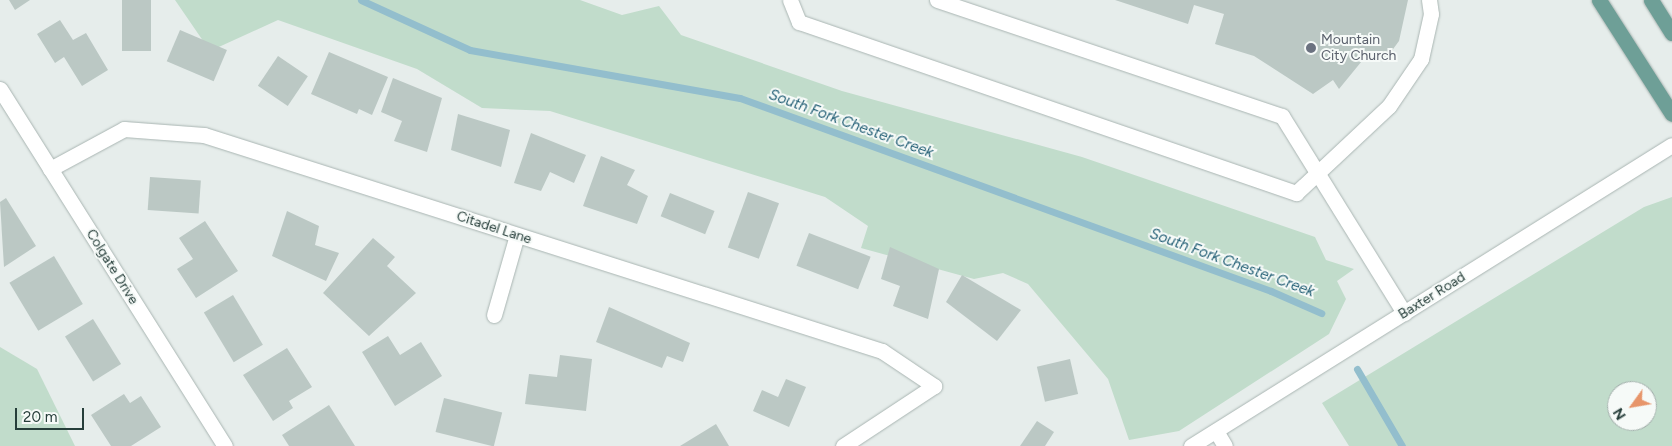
<!DOCTYPE html>
<style>
body{margin:0}
#map{position:relative;width:1672px;height:446px;overflow:hidden;background:#e6edeb;font-family:Figtree,sans-serif}
div>[style]{position:absolute}
[style*='--x']{left:calc(var(--x)*1px);top:calc(var(--y)*1px);width:calc(var(--w)*1px);rotate:calc(var(--a)*1deg)}
.green>*{inset:0;background:#c1dccb}
.stream>*{height:7px;margin:-3.5px;padding:0 3.5px;transform-origin:3.5px;border-radius:3.5px;background:#93becd}
.building>*{inset:0;background:#bbc8c4;transform-origin:0 0}
.roads{filter:drop-shadow(0 0 1px #a9b5b2) drop-shadow(0 0 1px #a9b5b2)}
.minor>*{height:15px;margin:-7.5px;padding:0 7.5px;transform-origin:7.5px;border-radius:7.5px;background:#fff}
.major>*{height:15px;margin:-7.5px;padding:0 7.5px;transform-origin:7.5px;border-radius:7.5px;background:#6e9f97}
.dots>*{width:14px;height:14px;translate:-50% -50%;box-sizing:border-box;border:2px solid #f6faf8;border-radius:50%}
span{translate:-50% -50%;white-space:nowrap;text-align:center;line-height:1.15;-webkit-text-stroke:4px #f6faf8;paint-order:stroke}
.worship-label{font-size:14px;color:#5b616d}
.left{translate:0 -50%;text-align:left}
.street-label{font-size:14px;color:#263e3a}
.water-label{font-size:15px;color:#246076;font-style:italic}
.north{position:absolute;left:1607px;top:381px;width:50px;height:50px;box-sizing:border-box;background:#f6faf8;border:1px solid #a3afac;border-radius:50%;rotate:238deg;font-size:14px;font-weight:700;line-height:20px;text-align:center;color:#263e3a}
.north::after{content:'';display:block;margin:auto;width:18px;height:22px;background:#e7956a;clip-path:polygon(50% 0,100% 100%,50% 72%,0 100%)}
.scale{position:absolute;left:15px;top:408px;width:69px;height:22px;box-sizing:border-box;border:2px solid #263e3a;border-top:0;padding-left:6px;font-size:15px;line-height:18px;white-space:nowrap;color:#263e3a;-webkit-text-stroke:4px #f6faf8;paint-order:stroke}
</style>
<div id="map">
<div class="green">
<i style="clip-path:polygon(175px 0,580px 0,622px 15px,659px 6px,681px 35px,842px 91px,1082px 157px,1315px 237px,1326px 260px,1354px 269px,1337px 281px,1346px 299px,1329px 334px,1179px 431px,1129px 440px,1108px 379px,1028px 284px,1003px 273px,974px 279px,861px 248px,868px 226px,825px 197px,550px 111px,482px 108px,417px 69px,278px 20px,210px 51px)"></i>
<i style="clip-path:polygon(evenodd,1672px 197px,1672px 446px,1349px 446px,1322px 403px,1644px 207px,1672px 197px,1617px 391px,1647px 391px,1647px 421px,1617px 421px,1617px 391px)"></i>
<i style="clip-path:polygon(0 347px,37px 369px,75px 446px,0 446px)"></i>
</div>
<div class="stream">
<i style="--x:361;--y:0;--w:120;--a:24.6"></i>
<i style="--x:470;--y:50;--w:274;--a:10.1"></i>
<i style="--x:740;--y:98;--w:565;--a:19.97"></i>
<i style="--x:1271;--y:291;--w:55;--a:23.7"></i>
<i style="--x:1357;--y:369;--w:89;--a:59.7"></i>
</div>
<div class="building">
<i style="clip-path:polygon(9px 0,30px 0,15px 10px)"></i>
<i style="left:122px;top:0;width:29px;height:51px"></i>
<i style="clip-path:polygon(1115px 0,1408px 0,1399px 41px,1385px 60px,1366px 56px,1339px 89px,1333px 80px,1313px 94px,1254px 56px,1215px 44px,1224px 14px,1194px 5px,1188px 24px)"></i>
<i style="clip-path:polygon(60px 20px,73px 40px,86px 33px,108px 70px,82px 86px,64px 57px,55px 63px,37px 34px)"></i>
<i style="left:180px;top:30px;width:51px;height:34px;rotate:23deg"></i>
<i style="clip-path:polygon(329px 52px,388px 77px,372px 115px,359px 109px,357px 114px,311px 94px)"></i>
<i style="left:278px;top:56px;width:36px;height:36px;rotate:34deg"></i>
<i style="clip-path:polygon(393px 78px,442px 98px,427px 152px,394px 141px,402px 121px,381px 112px)"></i>
<i style="clip-path:polygon(458px 114px,510px 130px,501px 167px,451px 150px)"></i>
<i style="clip-path:polygon(531px 133px,586px 155px,574px 183px,550px 172px,541px 191px,514px 183px)"></i>
<i style="clip-path:polygon(601px 156px,635px 170px,627px 185px,648px 196px,637px 224px,583px 206px)"></i>
<i style="left:150px;top:177px;width:51px;height:33px;rotate:4deg"></i>
<i style="left:748px;top:192px;width:33px;height:59px;rotate:20deg"></i>
<i style="left:670px;top:193px;width:48px;height:25px;rotate:22deg"></i>
<i style="clip-path:polygon(6px 198px,36px 246px,4px 267px,0 202px)"></i>
<i style="clip-path:polygon(287px 211px,319px 226px,315px 245px,339px 253px,326px 281px,272px 256px)"></i>
<i style="clip-path:polygon(205px 221px,238px 271px,196px 298px,177px 269px,193px 259px,179px 238px)"></i>
<i style="left:809px;top:233px;width:66px;height:35px;rotate:21deg"></i>
<i style="clip-path:polygon(373px 238px,395px 257px,387px 266px,416px 293px,369px 336px,323px 293px)"></i>
<i style="clip-path:polygon(890px 247px,939px 269px,928px 319px,893px 306px,900px 286px,881px 279px)"></i>
<i style="left:54px;top:256px;width:56px;height:52px;rotate:59deg"></i>
<i style="clip-path:polygon(962px 275px,1021px 310px,997px 341px,946px 302px)"></i>
<i style="left:233px;top:295px;width:58px;height:34px;rotate:59deg"></i>
<i style="clip-path:polygon(609px 307px,690px 343px,683px 362px,667px 356px,662px 368px,596px 342px)"></i>
<i style="left:93px;top:319px;width:53px;height:33px;rotate:58deg"></i>
<i style="clip-path:polygon(388px 336px,400px 355px,421px 342px,442px 376px,395px 406px,362px 352px)"></i>
<i style="clip-path:polygon(287px 348px,312px 387px,289px 401px,293px 408px,273px 421px,243px 375px)"></i>
<i style="clip-path:polygon(560px 355px,592px 359px,586px 411px,525px 404px,529px 374px,557px 377px)"></i>
<i style="left:1070px;top:359px;width:36px;height:34px;rotate:77deg"></i>
<i style="clip-path:polygon(786px 379px,806px 387px,789px 427px,753px 411px,762px 390px,778px 397px)"></i>
<i style="clip-path:polygon(124px 394px,130px 403px,141px 396px,161px 427px,131px 446px,111px 446px,91px 415px)"></i>
<i style="left:444px;top:398px;width:60px;height:35px;rotate:14deg"></i>
<i style="clip-path:polygon(329px 405px,355px 446px,289px 446px,282px 435px)"></i>
<i style="clip-path:polygon(1037px 421px,1054px 432px,1045px 446px,1020px 446px)"></i>
<i style="clip-path:polygon(716px 424px,729px 446px,680px 446px)"></i>
</div>
<div class="roads">
<div class="minor">
<i style="--x:790;--y:0;--w:24;--a:68"></i>
<i style="--x:799;--y:22;--w:526;--a:18.99"></i>
<i style="--x:1296;--y:193;--w:127;--a:-43.1"></i>
<i style="--x:1389;--y:106;--w:57;--a:-55.8"></i>
<i style="--x:1421;--y:59;--w:46;--a:-77.5"></i>
<i style="--x:1431;--y:14;--w:14;--a:-98"></i>
<i style="--x:937;--y:0;--w:364;--a:18.6"></i>
<i style="--x:1282;--y:116;--w:232;--a:58.2"></i>
<i style="--x:0;--y:89;--w:422;--a:57.8"></i>
<i style="--x:50;--y:169;--w:84;--a:-28.4"></i>
<i style="--x:124;--y:129;--w:80;--a:4.3"></i>
<i style="--x:204;--y:135;--w:712;--a:17.67"></i>
<i style="--x:882;--y:351;--w:63;--a:33.9"></i>
<i style="--x:934;--y:386;--w:109;--a:146.6"></i>
<i style="--x:494;--y:315;--w:83;--a:-74"></i>
<i style="--x:1216;--y:431;--w:17;--a:59"></i>
<i style="--x:1191;--y:446;--w:567;--a:-32.04"></i>
</div>
<div class="major">
<i style="--x:1599;--y:0;--w:135;--a:57.4"></i>
<i style="--x:1651;--y:0;--w:39;--a:58"></i>
</div>
</div>
<div class="dots">
<i style="left:1311px;top:48px;background:#6b7280"></i>
</div>
<div class="worship-label">
<span class="left" style="left:1321px;top:48px">Mountain<br>City Church</span>
</div>
<div class="street-label">
<span style="left:494px;top:228px;rotate:18deg">Citadel Lane</span>
<span style="left:112px;top:267px;rotate:58deg">Colgate Drive</span>
<span style="left:1432px;top:296px;rotate:-32deg">Baxter Road</span>
</div>
<div class="water-label">
<span style="left:851px;top:124px;rotate:20deg">South Fork Chester Creek</span>
<span style="left:1232px;top:263px;rotate:20deg">South Fork Chester Creek</span>
</div>
<div class="north">N</div>
<div class="scale">20 m</div>
</div>
